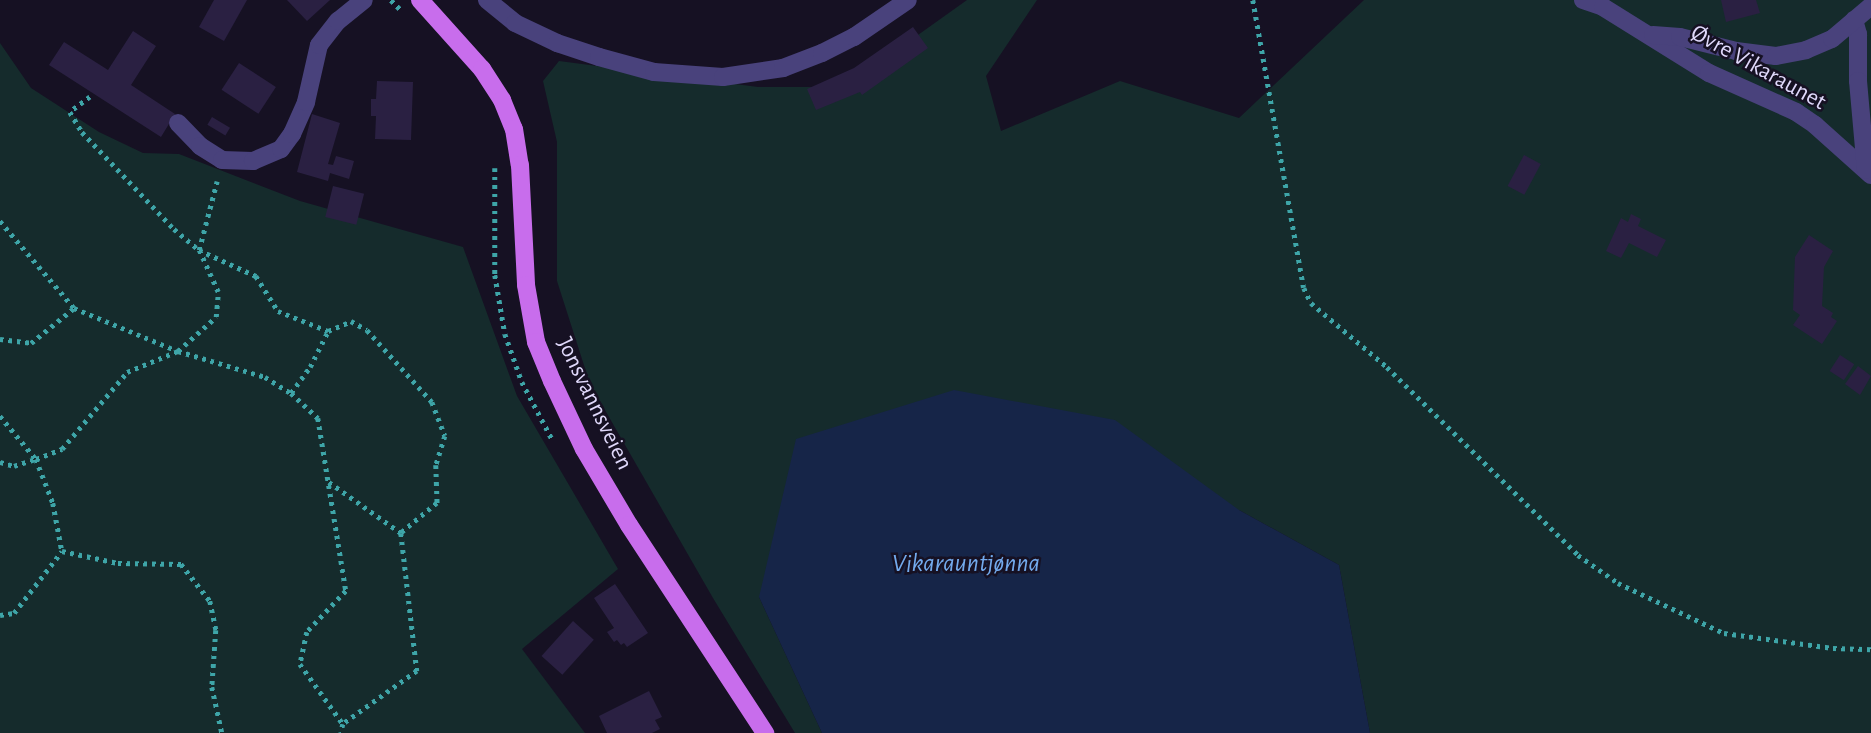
<!DOCTYPE html>
<meta charset="utf-8">
<style>
body{margin:0}
#map{position:relative;width:1871px;height:733px;overflow:hidden;background:#161123;font-family:"Alegreya Sans",sans-serif}
div>[style]{position:absolute}
[style*='--x']{left:calc(var(--x)*1px);top:calc(var(--y)*1px);width:calc(var(--w)*1px);rotate:calc(var(--a)*1deg)}
.green>*{inset:0;background:#152b2c}
.water>*{inset:0;background:#162548}
.building>*{inset:0;background:#2a2042;transform-origin:0 0}
.path>*{height:4.5px;margin-top:-2.25px;transform-origin:0;background:repeating-linear-gradient(90deg,#3ea5a8 0 3.5px,transparent 0 8.5px)}
.minor>*{height:18px;margin:-9px;padding:0 9px;transform-origin:9px;border-radius:9px;background:#49427c}
.major>*{height:18px;margin:-9px;padding:0 9px;transform-origin:9px;border-radius:9px;background:#c86dec}
span{translate:-50% -50%;white-space:nowrap;text-align:center;line-height:1.15;-webkit-text-stroke:5px #161123;paint-order:stroke}
.street-label{font-size:24px;color:#dfd8fa}
.water-label{font-size:26px;color:#73aaed;font-style:italic}
</style>
<div id="map">
<div class="green">
<i style="clip-path:polygon(967px 0,1037px 0,986px 76px,1001px 131px,1120px 81px,1239px 118px,1364px 0,1871px 0,1871px 733px,1370px 733px,1339px 565px,1239px 510px,759px 597px,822px 733px,795px 733px,713px 598px,590px 384px,557px 281px,557px 142px,543px 81px,559px 61px,758px 87px,845px 87px)"></i>
<i style="clip-path:polygon(0 43px,31px 88px,99px 132px,143px 153px,179px 154px,300px 201px,463px 247px,517px 396px,618px 569px,522px 649px,585px 733px,0 733px)"></i>
</div>
<div class="water">
<i style="clip-path:polygon(954px 390px,1115px 420px,1239px 510px,1339px 565px,1370px 733px,822px 733px,759px 597px,796px 439px)"></i>
</div>
<div class="building">
<i style="clip-path:polygon(214px 0,247px 0,224px 41px,199px 27px)"></i>
<i style="clip-path:polygon(287px 0,330px 0,307px 21px)"></i>
<i style="clip-path:polygon(1721px 0,1756px 0,1760px 13px,1726px 22px)"></i>
<i style="clip-path:polygon(913px 27px,928px 48px,862px 95px,860px 92px,816px 110px,807px 89px,854px 68px)"></i>
<i style="clip-path:polygon(133px 31px,156px 46px,131px 85px,175px 114px,161px 137px,49px 65px,64px 42px,108px 70px)"></i>
<i style="left:239px;top:63px;width:44px;height:32px;rotate:33deg"></i>
<i style="clip-path:polygon(377px 81px,413px 82px,411px 140px,375px 139px,376px 116px,371px 116px,371px 99px,376px 99px)"></i>
<i style="clip-path:polygon(312px 114px,340px 123px,328px 164px,333px 165px,336px 156px,354px 161px,349px 179px,330px 173px,328px 181px,297px 172px)"></i>
<i style="left:212px;top:117px;width:21px;height:9px;rotate:31deg"></i>
<i style="left:1524px;top:155px;width:19px;height:35px;rotate:28deg"></i>
<i style="left:333px;top:186px;width:32px;height:32px;rotate:14deg"></i>
<i style="clip-path:polygon(1631px 214px,1641px 219px,1638px 226px,1666px 240px,1657px 257px,1629px 243px,1621px 258px,1606px 251px,1621px 218px,1628px 222px)"></i>
<i style="clip-path:polygon(1809px 235px,1833px 251px,1824px 267px,1822px 306px,1833px 313px,1831px 317px,1837px 321px,1822px 344px,1793px 325px,1800px 315px,1793px 310px,1795px 257px)"></i>
<i style="left:1840px;top:355px;width:17px;height:19px;rotate:33deg"></i>
<i style="clip-path:polygon(1858px 366px,1871px 376px,1860px 395px,1845px 384px)"></i>
<i style="clip-path:polygon(615px 584px,648px 633px,627px 647px,624px 643px,621px 645px,617px 640px,614px 642px,607px 632px,614px 628px,594px 598px)"></i>
<i style="left:573px;top:621px;width:28px;height:47px;rotate:42deg"></i>
<i style="clip-path:polygon(649px 691px,662px 717px,655px 720px,660px 729px,652px 733px,607px 733px,599px 716px)"></i>
</div>
<div class="path">
<i style="--x:391;--y:0;--w:13;--a:45"></i>
<i style="--x:1253;--y:0;--w:292;--a:80"></i>
<i style="--x:1304;--y:288;--w:17;--a:65"></i>
<i style="--x:1311;--y:303;--w:99;--a:40.1"></i>
<i style="--x:1387;--y:367;--w:268;--a:44.5"></i>
<i style="--x:1578;--y:555;--w:49;--a:35"></i>
<i style="--x:1618;--y:583;--w:117;--a:25.3"></i>
<i style="--x:1724;--y:633;--w:110;--a:7.8"></i>
<i style="--x:1833;--y:648;--w:38;--a:2"></i>
<i style="--x:90;--y:97;--w:25;--a:143"></i>
<i style="--x:70;--y:112;--w:23;--a:59"></i>
<i style="--x:82;--y:132;--w:134;--a:46.5"></i>
<i style="--x:174;--y:229;--w:33;--a:40"></i>
<i style="--x:199;--y:250;--w:63;--a:24.5"></i>
<i style="--x:256;--y:276;--w:41;--a:57.8"></i>
<i style="--x:278;--y:311;--w:54;--a:21.8"></i>
<i style="--x:495;--y:168;--w:107;--a:90"></i>
<i style="--x:495;--y:275;--w:60;--a:80.4"></i>
<i style="--x:505;--y:334;--w:51;--a:70.5"></i>
<i style="--x:522;--y:382;--w:64;--a:62.2"></i>
<i style="--x:0;--y:221;--w:114;--a:49.6"></i>
<i style="--x:74;--y:308;--w:113;--a:22.5"></i>
<i style="--x:178;--y:351;--w:91;--a:16.6"></i>
<i style="--x:265;--y:377;--w:31;--a:32"></i>
<i style="--x:291;--y:393;--w:37;--a:43"></i>
<i style="--x:318;--y:418;--w:175;--a:80.8"></i>
<i style="--x:346;--y:591;--w:57;--a:133.6"></i>
<i style="--x:307;--y:632;--w:33;--a:102"></i>
<i style="--x:300;--y:664;--w:74;--a:54.4"></i>
<i style="--x:343;--y:724;--w:9;--a:103"></i>
<i style="--x:0;--y:339;--w:31;--a:7"></i>
<i style="--x:31;--y:343;--w:55;--a:-39.1"></i>
<i style="--x:291;--y:393;--w:32;--a:-54"></i>
<i style="--x:310;--y:367;--w:40;--a:-63.4"></i>
<i style="--x:328;--y:331;--w:25;--a:-23"></i>
<i style="--x:351;--y:321;--w:18;--a:29"></i>
<i style="--x:367;--y:330;--w:97;--a:47.9"></i>
<i style="--x:432;--y:402;--w:36;--a:69"></i>
<i style="--x:445;--y:436;--w:30;--a:107"></i>
<i style="--x:436;--y:465;--w:38;--a:88"></i>
<i style="--x:437;--y:503;--w:47;--a:140.2"></i>
<i style="--x:401;--y:533;--w:139;--a:83.4"></i>
<i style="--x:417;--y:671;--w:91;--a:144.4"></i>
<i style="--x:0;--y:416;--w:56;--a:50.1"></i>
<i style="--x:36;--y:459;--w:28;--a:-21"></i>
<i style="--x:62;--y:449;--w:101;--a:-49.8"></i>
<i style="--x:127;--y:372;--w:55;--a:-22.4"></i>
<i style="--x:178;--y:351;--w:51;--a:-41.8"></i>
<i style="--x:216;--y:317;--w:25;--a:-85"></i>
<i style="--x:218;--y:292;--w:46;--a:-114.3"></i>
<i style="--x:199;--y:250;--w:71;--a:-75.4"></i>
<i style="--x:0;--y:462;--w:15;--a:16"></i>
<i style="--x:14;--y:466;--w:23;--a:-18"></i>
<i style="--x:36;--y:459;--w:47;--a:68.9"></i>
<i style="--x:53;--y:503;--w:49;--a:79.4"></i>
<i style="--x:62;--y:551;--w:57;--a:12.1"></i>
<i style="--x:118;--y:563;--w:63;--a:0.9"></i>
<i style="--x:181;--y:564;--w:47;--a:51.9"></i>
<i style="--x:210;--y:601;--w:30;--a:78"></i>
<i style="--x:216;--y:630;--w:57;--a:94"></i>
<i style="--x:212;--y:687;--w:47;--a:77.7"></i>
<i style="--x:329;--y:482;--w:88;--a:35.3"></i>
<i style="--x:0;--y:615;--w:14;--a:-8"></i>
<i style="--x:14;--y:613;--w:78;--a:-52.3"></i>
</div>
<div class="minor">
<i style="--x:487;--y:0;--w:36;--a:39"></i>
<i style="--x:515;--y:23;--w:47;--a:25.5"></i>
<i style="--x:557;--y:43;--w:44;--a:18.4"></i>
<i style="--x:599;--y:57;--w:57;--a:15.3"></i>
<i style="--x:654;--y:72;--w:69;--a:4.1"></i>
<i style="--x:723;--y:77;--w:61;--a:-8.5"></i>
<i style="--x:783;--y:68;--w:42;--a:-21"></i>
<i style="--x:822;--y:53;--w:36;--a:-27"></i>
<i style="--x:854;--y:37;--w:65;--a:-34.4"></i>
<i style="--x:1583;--y:0;--w:21;--a:19"></i>
<i style="--x:1603;--y:7;--w:125;--a:31.9"></i>
<i style="--x:1709;--y:73;--w:95;--a:24.1"></i>
<i style="--x:1796;--y:112;--w:23;--a:34"></i>
<i style="--x:1815;--y:125;--w:75;--a:41.8"></i>
<i style="--x:1854;--y:20;--w:15;--a:74"></i>
<i style="--x:1858;--y:34;--w:47;--a:90"></i>
<i style="--x:1858;--y:81;--w:89;--a:84.9"></i>
<i style="--x:1653;--y:35;--w:27;--a:4"></i>
<i style="--x:1680;--y:37;--w:58;--a:14"></i>
<i style="--x:1736;--y:51;--w:40;--a:7.1"></i>
<i style="--x:1776;--y:56;--w:31;--a:-11"></i>
<i style="--x:1806;--y:50;--w:28;--a:-23"></i>
<i style="--x:1832;--y:39;--w:51;--a:-40.2"></i>
<i style="--x:178;--y:123;--w:32;--a:46"></i>
<i style="--x:200;--y:146;--w:26;--a:32"></i>
<i style="--x:222;--y:160;--w:31;--a:2"></i>
<i style="--x:253;--y:161;--w:30;--a:-23"></i>
<i style="--x:281;--y:149;--w:19;--a:-54"></i>
<i style="--x:292;--y:134;--w:35;--a:-66"></i>
<i style="--x:306;--y:102;--w:58;--a:-77.2"></i>
<i style="--x:319;--y:45;--w:31;--a:-52"></i>
<i style="--x:338;--y:21;--w:33;--a:-39"></i>
</div>
<div class="major">
<i style="--x:420;--y:0;--w:93;--a:48.1"></i>
<i style="--x:482;--y:69;--w:37;--a:57"></i>
<i style="--x:502;--y:100;--w:31;--a:68"></i>
<i style="--x:514;--y:129;--w:36;--a:81"></i>
<i style="--x:520;--y:165;--w:120;--a:87.1"></i>
<i style="--x:526;--y:285;--w:58;--a:80"></i>
<i style="--x:536;--y:342;--w:42;--a:67.7"></i>
<i style="--x:552;--y:381;--w:75;--a:64.8"></i>
<i style="--x:584;--y:449;--w:88;--a:59.4"></i>
<i style="--x:629;--y:525;--w:249;--a:56.8"></i>
</div>
<div class="street-label">
<span style="left:1758px;top:68px;rotate:29deg">Øvre Vikaraunet</span>
<span style="left:594px;top:404px;rotate:64deg">Jonsvannsveien</span>
</div>
<div class="water-label">
<span style="left:966px;top:564px">Vikarauntjønna</span>
</div>
</div>
